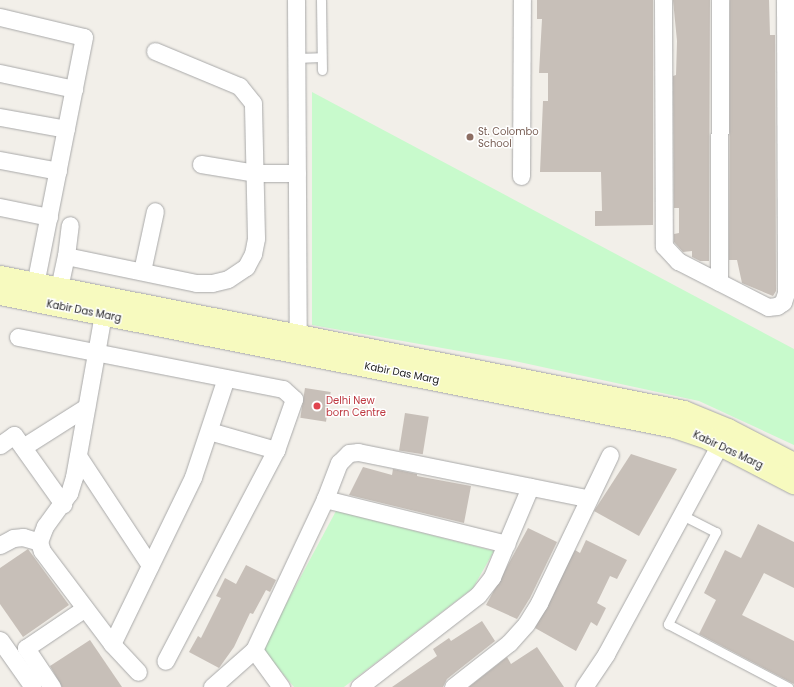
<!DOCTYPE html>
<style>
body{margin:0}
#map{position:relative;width:794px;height:687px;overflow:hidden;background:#f2efe9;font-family:Poppins,sans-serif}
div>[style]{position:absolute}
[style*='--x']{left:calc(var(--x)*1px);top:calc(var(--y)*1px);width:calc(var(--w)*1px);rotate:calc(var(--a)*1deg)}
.park>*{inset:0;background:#c8facc}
.building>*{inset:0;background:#c7bfb8;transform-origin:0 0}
.roads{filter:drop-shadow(0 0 1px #a9a9a9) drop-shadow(0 0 1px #a9a9a9)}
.lane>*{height:9px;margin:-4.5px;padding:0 4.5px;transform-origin:4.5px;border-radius:4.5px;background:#fff}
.street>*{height:17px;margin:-8.5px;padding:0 8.5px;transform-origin:8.5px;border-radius:8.5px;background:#fff}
.secondary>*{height:22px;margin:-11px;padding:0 11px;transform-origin:11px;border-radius:11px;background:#f7fabf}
.dots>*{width:11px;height:11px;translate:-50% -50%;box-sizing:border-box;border:2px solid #fff;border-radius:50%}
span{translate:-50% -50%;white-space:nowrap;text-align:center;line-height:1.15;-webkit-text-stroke:3px #fff;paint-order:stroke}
.education-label{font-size:10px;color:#785e54}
.left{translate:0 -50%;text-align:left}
.street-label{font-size:10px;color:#222}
.health-label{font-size:10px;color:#be3a42}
</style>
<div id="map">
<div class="park">
<i style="clip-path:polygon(312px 92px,794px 349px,794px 445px,699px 401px,510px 360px,312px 325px)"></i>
<i style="clip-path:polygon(336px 511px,494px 551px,473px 588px,344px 687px,294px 687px,262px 649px)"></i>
</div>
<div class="building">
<i style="clip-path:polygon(537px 0,653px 0,653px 225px,595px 226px,595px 211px,602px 211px,601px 172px,540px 172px,543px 101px,548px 101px,548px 73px,539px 73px,542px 19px,537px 19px)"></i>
<i style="clip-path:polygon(673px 0,710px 0,709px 261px,700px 261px,692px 257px,692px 251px,683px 252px,674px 242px,674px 234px,679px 233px,679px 208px,674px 208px,673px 76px,676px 75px,677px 41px)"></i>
<i style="clip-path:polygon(730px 0,769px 0,770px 35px,775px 35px,776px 291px,773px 296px,742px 283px,737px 260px,729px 260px)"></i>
<i style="left:305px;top:388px;width:26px;height:30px;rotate:9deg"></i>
<i style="left:405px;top:413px;width:24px;height:38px;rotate:9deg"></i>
<i style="clip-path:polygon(631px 454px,677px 469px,639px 536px,594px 511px)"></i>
<i style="clip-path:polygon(363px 467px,392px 475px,393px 469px,417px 474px,417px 476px,471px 486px,464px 523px,349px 495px)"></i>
<i style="clip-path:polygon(758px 524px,794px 542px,794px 588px,764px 573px,742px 615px,794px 641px,794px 684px,699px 634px,716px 600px,704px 593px,725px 550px,741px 558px)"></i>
<i style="clip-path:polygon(528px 528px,557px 542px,530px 598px,517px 619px,486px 605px)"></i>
<i style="clip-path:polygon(586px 540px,627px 560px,617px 579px,610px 576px,597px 603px,606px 608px,597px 626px,591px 622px,576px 651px,535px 628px,575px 550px,580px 553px)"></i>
<i style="clip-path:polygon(28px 549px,69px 605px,23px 637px,0 604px,0 568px)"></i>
<i style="clip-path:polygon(246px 565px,276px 580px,270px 592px,266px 590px,253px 614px,250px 613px,234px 647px,219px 668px,189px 652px,198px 636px,201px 638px,221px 598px,216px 596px,225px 578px,236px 584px)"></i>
<i style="clip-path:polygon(482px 621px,495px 641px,447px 679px,443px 687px,392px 687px,437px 656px,433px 649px,449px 638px,451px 641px)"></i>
<i style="clip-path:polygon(90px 640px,122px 687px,62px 687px,50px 666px)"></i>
<i style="clip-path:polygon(537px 647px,564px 687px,469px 687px,507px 657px,511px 664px)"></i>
</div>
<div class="roads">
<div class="lane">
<i style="--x:321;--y:0;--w:70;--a:89.2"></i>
<i style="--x:296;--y:58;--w:25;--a:-2"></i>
<i style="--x:682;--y:515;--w:38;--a:27"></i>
<i style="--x:716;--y:532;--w:104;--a:117.6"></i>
<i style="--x:668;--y:624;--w:136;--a:27.7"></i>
</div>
<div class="street">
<i style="--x:296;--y:0;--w:348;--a:89.7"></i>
<i style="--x:663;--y:0;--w:246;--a:89.8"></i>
<i style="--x:664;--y:246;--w:21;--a:47"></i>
<i style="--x:678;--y:261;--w:101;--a:27.1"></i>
<i style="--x:768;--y:307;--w:9;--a:-6"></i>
<i style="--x:777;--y:306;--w:7;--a:-34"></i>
<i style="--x:783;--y:302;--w:9;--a:-72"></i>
<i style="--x:786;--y:293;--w:293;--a:-90.2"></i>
<i style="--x:0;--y:17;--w:86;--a:13.4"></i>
<i style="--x:84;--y:37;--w:252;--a:101.2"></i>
<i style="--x:0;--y:73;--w:76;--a:12.2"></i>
<i style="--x:0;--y:117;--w:67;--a:10.3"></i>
<i style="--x:0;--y:160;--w:59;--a:10.7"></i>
<i style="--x:201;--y:164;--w:56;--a:9.3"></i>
<i style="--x:256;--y:173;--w:41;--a:0"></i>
<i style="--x:521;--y:176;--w:176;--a:-89.7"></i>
<i style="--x:0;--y:207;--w:50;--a:11.5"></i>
<i style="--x:66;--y:256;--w:31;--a:-83"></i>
<i style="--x:142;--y:271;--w:61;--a:-77.8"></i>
<i style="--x:719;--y:282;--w:282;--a:-89.8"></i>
<i style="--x:59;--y:288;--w:33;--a:-78"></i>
<i style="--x:66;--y:256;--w:133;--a:11.7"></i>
<i style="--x:196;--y:283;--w:16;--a:0"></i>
<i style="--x:212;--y:283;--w:16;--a:-14"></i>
<i style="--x:228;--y:279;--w:22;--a:-34"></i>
<i style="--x:246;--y:267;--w:15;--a:-62"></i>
<i style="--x:253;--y:254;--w:16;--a:-79"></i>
<i style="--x:256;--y:238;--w:135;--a:-91.3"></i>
<i style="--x:253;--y:103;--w:22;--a:-129"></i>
<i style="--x:239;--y:86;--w:91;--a:-157.4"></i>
<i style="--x:103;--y:314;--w:166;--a:100.1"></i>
<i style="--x:74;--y:477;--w:17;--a:107"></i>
<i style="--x:69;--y:493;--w:41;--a:126"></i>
<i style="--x:45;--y:526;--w:17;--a:111"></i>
<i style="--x:39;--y:542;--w:9;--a:72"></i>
<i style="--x:42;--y:551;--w:116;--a:53"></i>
<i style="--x:112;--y:644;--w:38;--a:47"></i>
<i style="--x:18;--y:337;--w:270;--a:11.1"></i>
<i style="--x:283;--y:389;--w:15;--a:42"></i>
<i style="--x:294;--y:399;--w:54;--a:109.4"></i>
<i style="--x:276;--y:450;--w:238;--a:117.7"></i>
<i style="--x:209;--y:431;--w:70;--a:15.8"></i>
<i style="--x:0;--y:445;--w:17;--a:-36"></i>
<i style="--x:14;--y:435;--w:85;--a:54.6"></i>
<i style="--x:23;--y:447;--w:75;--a:-32.4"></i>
<i style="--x:78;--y:456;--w:131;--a:56.6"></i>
<i style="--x:325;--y:499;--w:39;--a:-69"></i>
<i style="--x:339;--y:463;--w:14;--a:-45"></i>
<i style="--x:349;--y:453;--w:9;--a:-6"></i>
<i style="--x:358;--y:452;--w:234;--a:11.4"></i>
<i style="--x:0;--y:545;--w:15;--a:-28"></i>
<i style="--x:13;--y:538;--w:10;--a:-6"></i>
<i style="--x:23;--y:537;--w:17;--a:17"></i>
<i style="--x:0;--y:640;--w:57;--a:54.9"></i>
<i style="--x:112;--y:644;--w:186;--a:-64.1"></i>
<i style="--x:193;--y:477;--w:104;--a:-71.6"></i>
<i style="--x:52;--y:687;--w:47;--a:-123.7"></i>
<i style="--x:26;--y:648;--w:71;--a:-34.1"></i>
<i style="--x:212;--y:687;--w:56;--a:-41.4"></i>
<i style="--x:281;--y:687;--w:46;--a:-126.1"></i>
<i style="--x:254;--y:650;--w:167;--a:-64.8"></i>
<i style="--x:325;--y:499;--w:187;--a:13.9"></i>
<i style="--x:359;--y:687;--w:150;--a:-37.7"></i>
<i style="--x:478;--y:595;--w:23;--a:-52"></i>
<i style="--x:492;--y:577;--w:98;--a:-67.1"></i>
<i style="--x:453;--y:687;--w:71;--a:-38.2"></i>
<i style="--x:509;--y:643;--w:25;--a:-48"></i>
<i style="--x:526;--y:624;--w:25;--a:-58"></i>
<i style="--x:539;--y:603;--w:164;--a:-64.4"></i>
<i style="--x:584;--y:687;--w:40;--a:-56"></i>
<i style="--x:606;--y:654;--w:251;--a:-61.5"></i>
</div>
<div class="secondary">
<i style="--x:0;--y:277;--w:697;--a:11.16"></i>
<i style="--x:684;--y:412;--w:48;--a:22.2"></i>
<i style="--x:728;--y:430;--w:74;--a:27.3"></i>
<i style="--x:0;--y:294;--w:688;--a:11.15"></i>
<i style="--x:675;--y:427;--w:36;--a:19"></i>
<i style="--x:709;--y:439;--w:96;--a:27.4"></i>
</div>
</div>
<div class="dots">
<i style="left:470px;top:137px;background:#8d6e63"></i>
<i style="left:317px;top:406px;background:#e0444e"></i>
</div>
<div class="education-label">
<span class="left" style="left:478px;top:137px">St. Colombo<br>School</span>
</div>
<div class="street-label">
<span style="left:84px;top:311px;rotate:11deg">Kabir Das Marg</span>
<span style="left:402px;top:373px;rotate:11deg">Kabir Das Marg</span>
<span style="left:728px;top:450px;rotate:25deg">Kabir Das Marg</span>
</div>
<div class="health-label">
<span class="left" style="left:326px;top:406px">Delhi New<br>born Centre</span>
</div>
</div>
